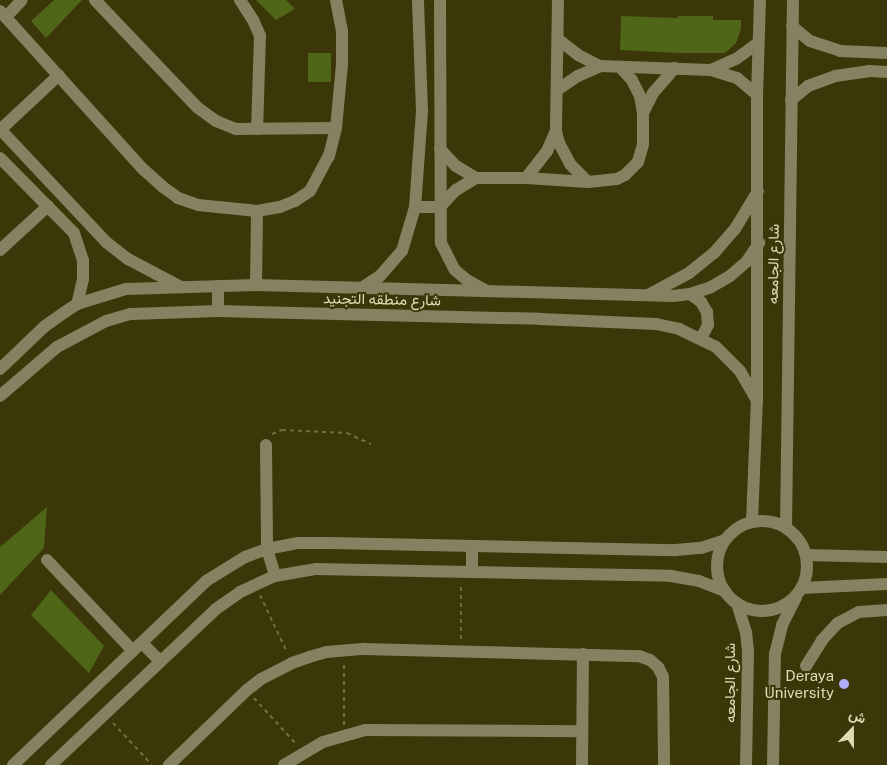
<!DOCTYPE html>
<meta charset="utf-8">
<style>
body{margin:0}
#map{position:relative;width:887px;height:765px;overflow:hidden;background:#3b3709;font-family:"Public Sans",Vazirmatn,sans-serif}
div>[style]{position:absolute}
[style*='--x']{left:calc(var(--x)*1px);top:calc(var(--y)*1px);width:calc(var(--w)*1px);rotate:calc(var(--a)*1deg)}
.building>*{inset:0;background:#4f6618;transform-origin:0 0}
.path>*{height:2px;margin-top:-1px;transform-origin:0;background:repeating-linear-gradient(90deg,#726e42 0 4px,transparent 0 8px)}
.minor>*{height:12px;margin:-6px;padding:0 6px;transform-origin:6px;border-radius:6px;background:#848261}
.minor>.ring{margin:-6px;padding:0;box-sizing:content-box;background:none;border:12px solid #848261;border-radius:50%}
.dots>*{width:14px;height:14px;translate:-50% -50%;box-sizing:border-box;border:2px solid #3b3709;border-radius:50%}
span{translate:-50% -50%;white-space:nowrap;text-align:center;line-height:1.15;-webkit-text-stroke:4px #3b3709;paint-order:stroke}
.street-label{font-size:15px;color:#dfdcb4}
.poi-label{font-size:15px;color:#dfdcb4}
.right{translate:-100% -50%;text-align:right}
.north{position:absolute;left:827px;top:705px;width:50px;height:50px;-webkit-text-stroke:4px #3b3709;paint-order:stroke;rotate:22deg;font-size:14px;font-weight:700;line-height:20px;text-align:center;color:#dfdcb4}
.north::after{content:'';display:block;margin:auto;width:18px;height:22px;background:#dfdcb4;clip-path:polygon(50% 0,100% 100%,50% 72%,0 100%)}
</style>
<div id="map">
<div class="building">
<i style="clip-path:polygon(54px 0,82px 0,46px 38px,31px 21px)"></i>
<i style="clip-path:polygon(256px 0,286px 0,295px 9px,276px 20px)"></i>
<i style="clip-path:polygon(621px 16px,678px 18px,678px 16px,713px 16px,713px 20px,741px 20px,741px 29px,736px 43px,725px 53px,678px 53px,620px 50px)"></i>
<i style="left:308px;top:53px;width:23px;height:29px"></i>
<i style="clip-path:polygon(47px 507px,44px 548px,0 595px,0 547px)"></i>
<i style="clip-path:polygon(51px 590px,104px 646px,89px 673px,31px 615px)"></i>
</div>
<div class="path">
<i style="--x:272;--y:434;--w:11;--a:-22"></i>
<i style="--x:282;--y:430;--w:65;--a:2.6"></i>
<i style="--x:347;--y:433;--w:26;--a:25"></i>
<i style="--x:260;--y:595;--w:63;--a:64.7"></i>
<i style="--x:461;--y:639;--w:55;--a:-90"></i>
<i style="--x:254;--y:698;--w:62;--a:47.6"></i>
<i style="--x:113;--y:723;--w:57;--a:47.1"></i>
<i style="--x:344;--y:725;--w:63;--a:-90"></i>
</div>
<div class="minor">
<i style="--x:95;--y:0;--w:149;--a:46.4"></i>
<i style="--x:198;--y:108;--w:22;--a:36"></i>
<i style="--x:216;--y:121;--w:22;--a:22"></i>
<i style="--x:236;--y:129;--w:100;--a:-0.6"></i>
<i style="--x:240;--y:0;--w:24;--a:57"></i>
<i style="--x:253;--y:20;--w:17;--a:66"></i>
<i style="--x:260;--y:36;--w:93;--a:91.8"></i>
<i style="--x:440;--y:0;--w:243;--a:89.8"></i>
<i style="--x:441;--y:243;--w:30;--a:63"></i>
<i style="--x:455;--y:270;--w:16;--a:40"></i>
<i style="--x:467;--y:280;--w:21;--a:29"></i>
<i style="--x:558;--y:0;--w:131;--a:90.9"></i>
<i style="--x:556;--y:131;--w:12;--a:76"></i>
<i style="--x:559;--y:143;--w:24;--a:62"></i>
<i style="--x:570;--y:164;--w:25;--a:45"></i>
<i style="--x:0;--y:11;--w:213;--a:47.9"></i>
<i style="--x:143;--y:169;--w:27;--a:42"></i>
<i style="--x:163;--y:187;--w:19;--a:36"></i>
<i style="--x:178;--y:198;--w:21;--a:19"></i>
<i style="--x:198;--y:205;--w:59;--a:5.8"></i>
<i style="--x:257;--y:211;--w:23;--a:-10"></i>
<i style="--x:280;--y:207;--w:16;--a:-22"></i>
<i style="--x:295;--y:201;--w:18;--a:-34"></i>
<i style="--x:310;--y:191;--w:40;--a:-62"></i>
<i style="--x:329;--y:156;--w:29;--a:-76"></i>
<i style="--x:336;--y:128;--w:63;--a:-84.6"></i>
<i style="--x:342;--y:65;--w:34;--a:-90"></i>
<i style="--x:342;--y:31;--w:32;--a:-101"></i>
<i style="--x:6;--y:17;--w:23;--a:-47"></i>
<i style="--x:792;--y:26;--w:23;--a:40"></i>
<i style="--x:810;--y:41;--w:32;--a:18"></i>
<i style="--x:840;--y:51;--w:47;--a:2.4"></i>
<i style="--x:559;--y:40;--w:24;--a:38"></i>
<i style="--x:578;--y:55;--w:25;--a:27"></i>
<i style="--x:600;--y:66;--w:111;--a:2.1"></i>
<i style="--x:711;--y:70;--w:27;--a:17"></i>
<i style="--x:737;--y:78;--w:26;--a:40"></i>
<i style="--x:711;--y:70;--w:27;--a:-24"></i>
<i style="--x:736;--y:59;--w:27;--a:-36"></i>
<i style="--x:557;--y:90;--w:25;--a:-34"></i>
<i style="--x:578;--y:76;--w:24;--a:-24"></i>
<i style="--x:791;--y:100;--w:22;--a:-39"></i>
<i style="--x:808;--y:86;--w:29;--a:-20"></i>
<i style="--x:835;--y:76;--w:34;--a:-8"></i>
<i style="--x:869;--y:71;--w:18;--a:3"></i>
<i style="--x:643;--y:113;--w:22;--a:-63"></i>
<i style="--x:653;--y:93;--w:33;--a:-49"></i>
<i style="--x:0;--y:129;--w:155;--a:46.8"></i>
<i style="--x:106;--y:242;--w:28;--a:38"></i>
<i style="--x:128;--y:259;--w:58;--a:27.9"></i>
<i style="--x:1;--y:129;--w:79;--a:-43"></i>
<i style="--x:440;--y:149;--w:23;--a:47"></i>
<i style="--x:456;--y:166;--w:23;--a:31"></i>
<i style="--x:476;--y:178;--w:50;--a:0"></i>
<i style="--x:526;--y:178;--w:62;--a:3.7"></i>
<i style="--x:588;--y:182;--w:29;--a:-6"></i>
<i style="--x:617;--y:179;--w:9;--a:-27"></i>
<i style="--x:625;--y:175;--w:18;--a:-45"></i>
<i style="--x:638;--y:162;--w:19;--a:-74"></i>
<i style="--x:643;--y:144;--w:31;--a:-90"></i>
<i style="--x:643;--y:113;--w:17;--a:-100"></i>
<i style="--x:640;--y:96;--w:18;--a:-117"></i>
<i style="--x:632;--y:80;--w:18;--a:-133"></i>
<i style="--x:0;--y:158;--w:105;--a:45.4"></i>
<i style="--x:74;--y:233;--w:28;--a:72"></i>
<i style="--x:83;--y:260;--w:19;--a:90"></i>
<i style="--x:83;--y:279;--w:26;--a:103"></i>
<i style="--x:526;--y:178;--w:34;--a:-52"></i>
<i style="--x:547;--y:151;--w:22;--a:-66"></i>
<i style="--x:415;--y:207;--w:25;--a:0"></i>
<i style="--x:440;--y:207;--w:23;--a:-47"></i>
<i style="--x:456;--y:190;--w:23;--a:-31"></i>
<i style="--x:0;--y:250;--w:65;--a:-42.5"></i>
<i style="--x:256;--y:285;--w:74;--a:-89.2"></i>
<i style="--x:363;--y:287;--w:20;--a:-33"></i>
<i style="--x:380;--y:276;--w:33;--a:-49"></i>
<i style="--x:402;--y:251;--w:46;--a:-73.5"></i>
<i style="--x:415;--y:207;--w:96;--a:-85.8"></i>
<i style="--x:422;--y:111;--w:111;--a:-92.1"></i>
<i style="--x:650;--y:294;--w:44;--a:-28.3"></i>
<i style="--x:689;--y:273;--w:32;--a:-39"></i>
<i style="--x:714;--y:253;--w:32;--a:-49"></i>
<i style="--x:735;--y:229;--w:44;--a:-58.8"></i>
<i style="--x:690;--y:294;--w:14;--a:36"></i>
<i style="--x:701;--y:302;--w:12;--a:59"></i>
<i style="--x:707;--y:312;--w:13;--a:86"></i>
<i style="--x:708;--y:325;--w:15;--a:118"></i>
<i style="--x:218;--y:311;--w:25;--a:-90"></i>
<i style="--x:0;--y:369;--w:62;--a:-43.7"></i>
<i style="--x:45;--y:326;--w:24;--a:-35"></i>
<i style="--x:65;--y:312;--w:14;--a:-34"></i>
<i style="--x:77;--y:304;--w:51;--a:-17"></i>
<i style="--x:126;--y:289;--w:130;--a:-1.8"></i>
<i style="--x:256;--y:285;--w:417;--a:1.5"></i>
<i style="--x:673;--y:296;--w:17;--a:-7"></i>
<i style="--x:690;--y:294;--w:22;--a:-18"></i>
<i style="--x:711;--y:287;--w:22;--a:-30"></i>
<i style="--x:730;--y:276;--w:23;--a:-41"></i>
<i style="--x:747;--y:261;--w:22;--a:-56"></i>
<i style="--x:0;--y:396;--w:75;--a:-40.7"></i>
<i style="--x:57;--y:347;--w:55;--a:-28"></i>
<i style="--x:106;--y:321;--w:26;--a:-16"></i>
<i style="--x:131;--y:314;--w:87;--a:-2"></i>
<i style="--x:218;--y:311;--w:322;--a:1.4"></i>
<i style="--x:540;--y:319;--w:116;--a:2.5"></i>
<i style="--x:656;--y:324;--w:24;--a:12"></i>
<i style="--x:679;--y:329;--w:41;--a:25.9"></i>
<i style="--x:716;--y:347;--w:34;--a:45"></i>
<i style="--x:740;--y:371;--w:34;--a:60"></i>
<i style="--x:266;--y:445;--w:104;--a:89.4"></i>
<i style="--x:267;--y:549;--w:28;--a:73"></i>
<i class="ring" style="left:717px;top:521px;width:78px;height:78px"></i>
<i style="--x:752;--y:522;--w:122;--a:-87.7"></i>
<i style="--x:757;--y:400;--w:305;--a:-90"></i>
<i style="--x:757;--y:95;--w:95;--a:-88.2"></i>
<i style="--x:786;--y:528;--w:528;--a:-89.24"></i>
<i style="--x:806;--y:555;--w:81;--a:1.4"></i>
<i style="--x:47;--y:560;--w:125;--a:46.6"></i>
<i style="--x:472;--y:572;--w:26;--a:-90"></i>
<i style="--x:801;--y:588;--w:86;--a:-2.7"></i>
<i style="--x:737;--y:603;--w:30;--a:73"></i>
<i style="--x:746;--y:632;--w:20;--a:84"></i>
<i style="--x:748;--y:652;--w:113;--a:91"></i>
<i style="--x:142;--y:643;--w:25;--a:45"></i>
<i style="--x:806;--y:666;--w:31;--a:-58"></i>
<i style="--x:822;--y:640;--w:23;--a:-47"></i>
<i style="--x:838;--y:623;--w:24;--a:-28"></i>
<i style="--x:859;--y:612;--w:28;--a:-4"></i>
<i style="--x:13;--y:765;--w:267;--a:-43.6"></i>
<i style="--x:206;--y:581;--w:46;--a:-31.6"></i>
<i style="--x:245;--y:557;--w:23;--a:-20"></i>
<i style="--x:267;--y:549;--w:32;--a:-11"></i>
<i style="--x:298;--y:543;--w:31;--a:0"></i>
<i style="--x:329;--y:543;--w:347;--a:1.2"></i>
<i style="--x:676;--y:550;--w:25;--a:-5"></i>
<i style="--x:701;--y:548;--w:25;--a:-18"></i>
<i style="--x:51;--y:765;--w:227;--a:-43.4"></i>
<i style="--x:216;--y:609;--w:29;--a:-35"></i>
<i style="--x:240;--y:592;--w:38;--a:-25"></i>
<i style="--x:275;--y:576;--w:42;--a:-9.7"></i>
<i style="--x:316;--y:569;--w:355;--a:1.1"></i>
<i style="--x:671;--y:576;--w:28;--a:10"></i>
<i style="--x:699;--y:581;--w:28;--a:21"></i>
<i style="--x:169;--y:765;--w:108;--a:-43.9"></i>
<i style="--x:247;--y:690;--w:18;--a:-38"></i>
<i style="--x:261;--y:679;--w:35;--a:-27"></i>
<i style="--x:292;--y:663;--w:18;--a:-19"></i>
<i style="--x:309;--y:657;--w:19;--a:-16"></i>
<i style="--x:327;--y:652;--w:36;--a:-5"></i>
<i style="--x:363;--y:649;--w:276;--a:1.5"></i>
<i style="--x:639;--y:656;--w:12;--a:20"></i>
<i style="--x:650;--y:660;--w:11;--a:41"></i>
<i style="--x:658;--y:667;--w:11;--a:63"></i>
<i style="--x:663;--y:677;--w:88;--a:89.3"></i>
<i style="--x:284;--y:765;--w:45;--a:-30.5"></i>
<i style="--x:323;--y:742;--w:44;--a:-15.9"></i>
<i style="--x:365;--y:730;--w:217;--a:0.3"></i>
<i style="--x:582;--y:765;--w:111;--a:-89.5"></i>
<i style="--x:773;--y:765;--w:111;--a:-89"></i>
<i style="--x:775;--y:654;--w:30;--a:-76"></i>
<i style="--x:782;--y:625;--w:31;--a:-63"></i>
</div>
<div class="dots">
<i style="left:844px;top:684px;background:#afaefa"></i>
</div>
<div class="street-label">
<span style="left:773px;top:264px;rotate:-89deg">شارع الجامعه</span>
<span style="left:382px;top:299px;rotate:1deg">شارع منطقه التجنيد</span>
<span style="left:730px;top:683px;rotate:-90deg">شارع الجامعه</span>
</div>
<div class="poi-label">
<span class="right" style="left:834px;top:684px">Deraya<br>University</span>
</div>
<div class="north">ش</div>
</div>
